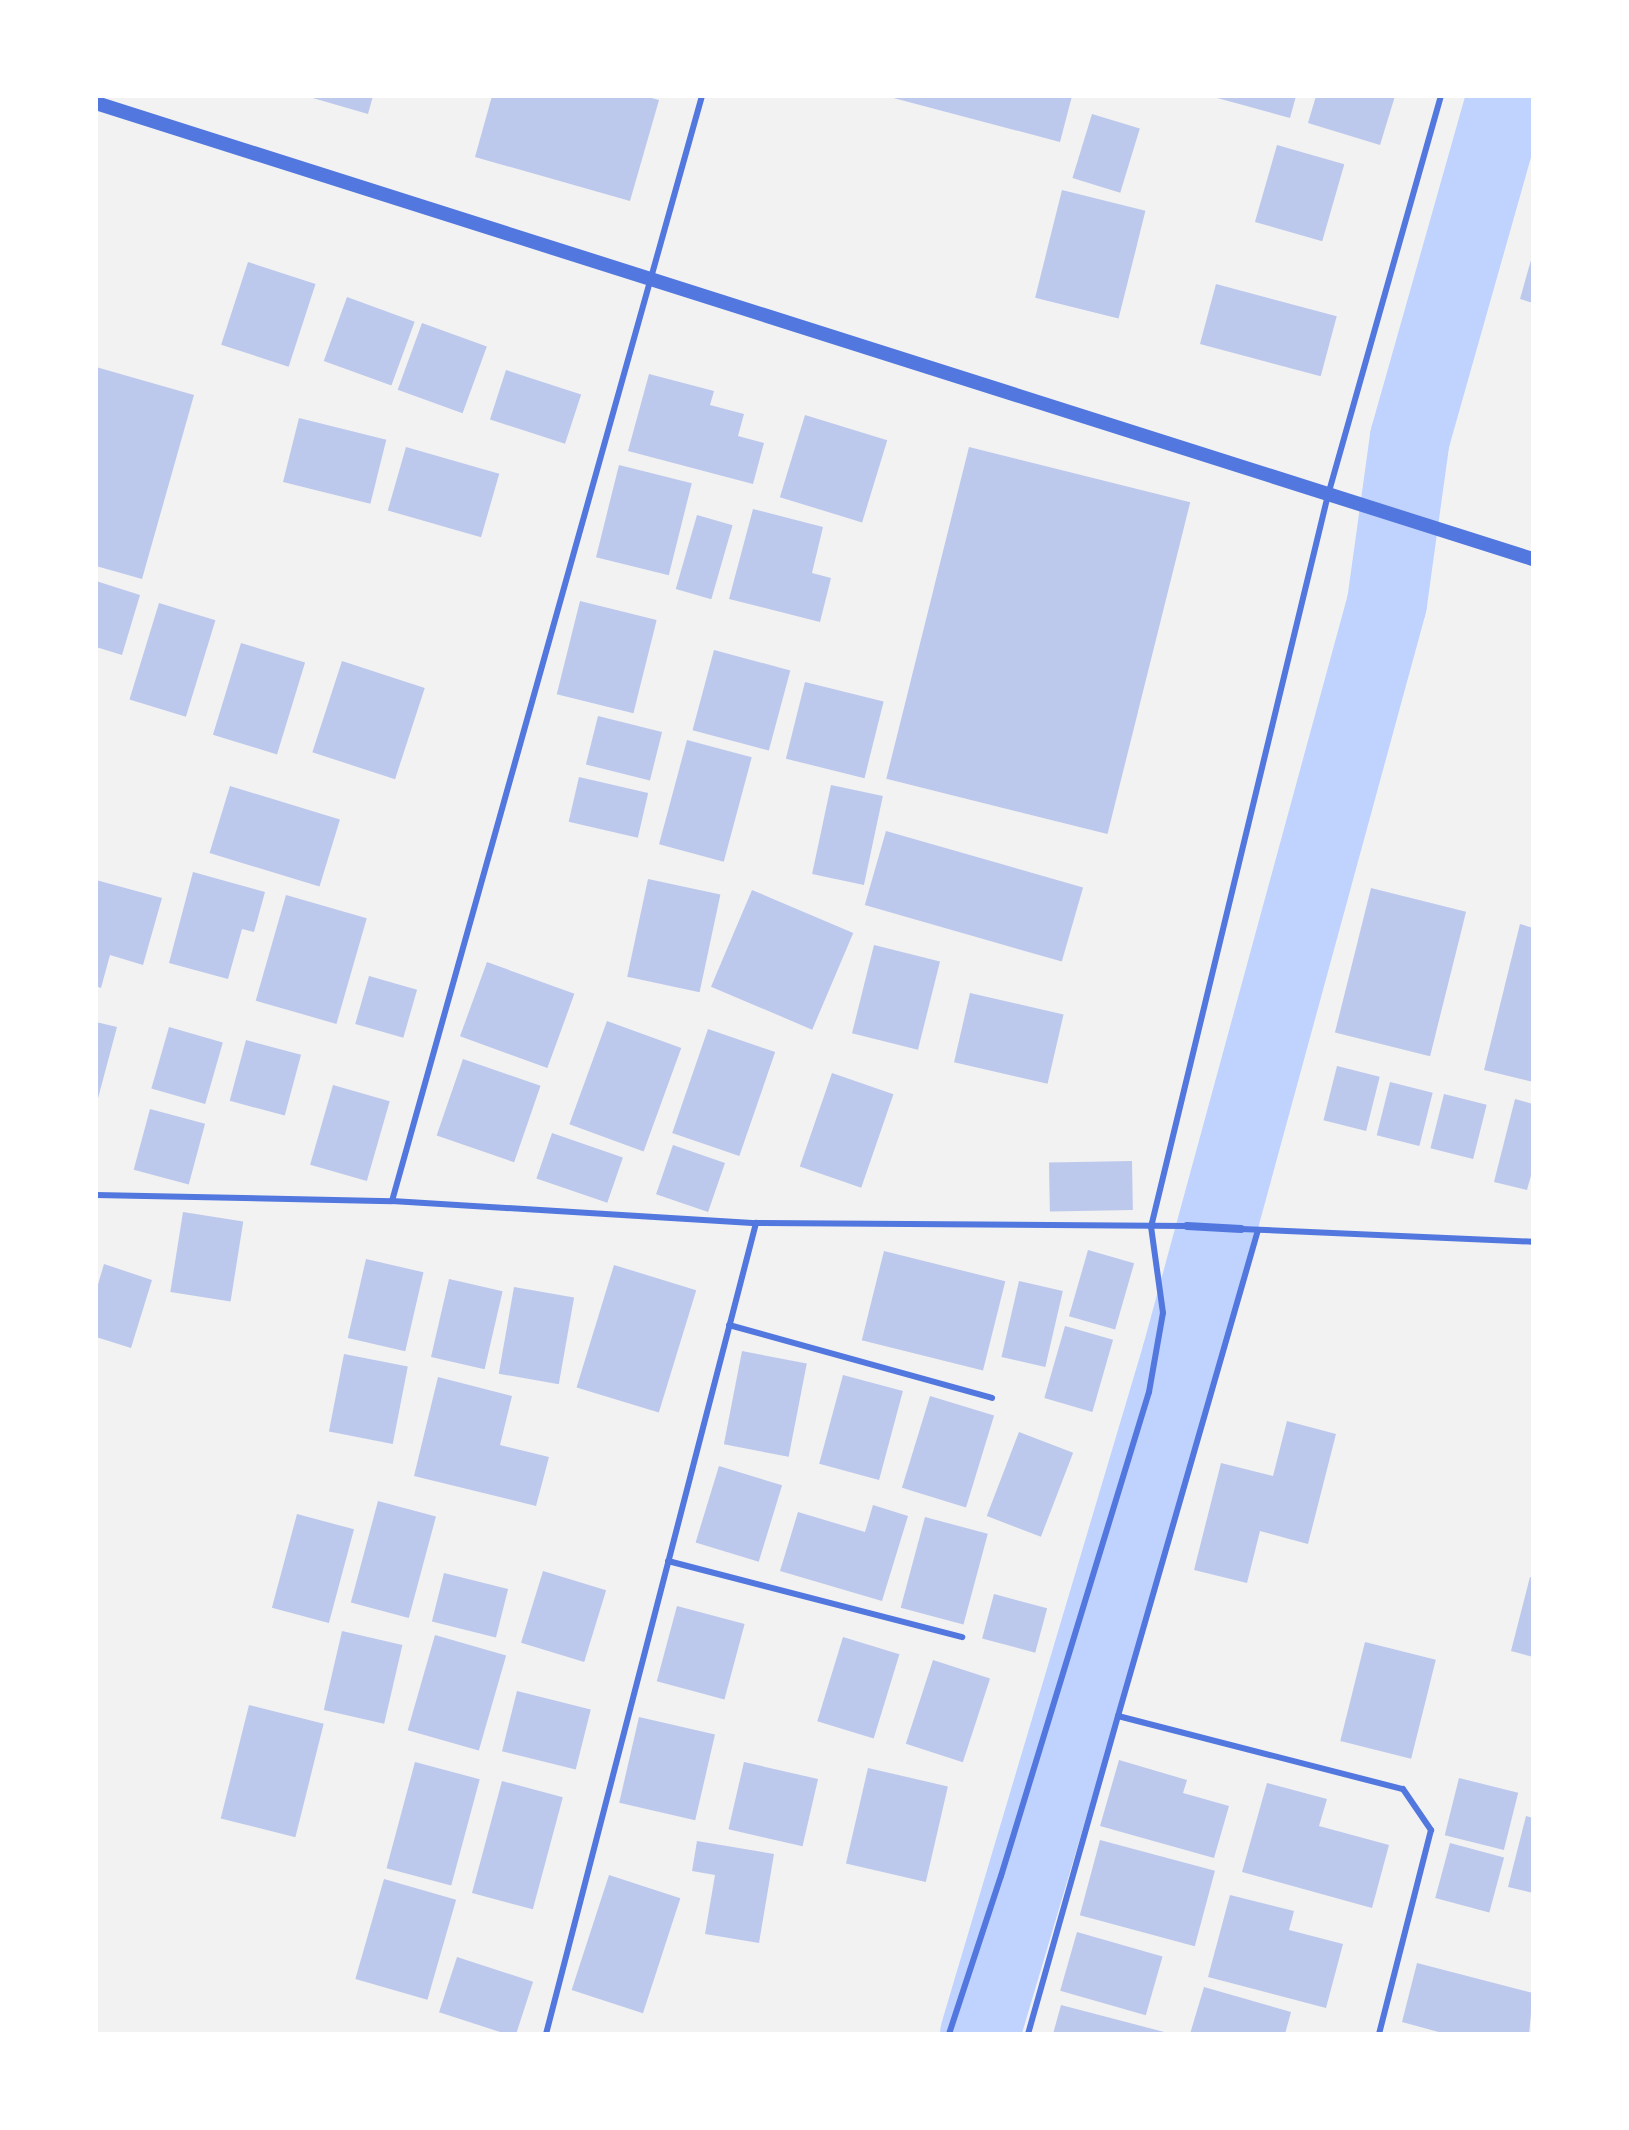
<!DOCTYPE html>
<style>
body{margin:0}
#map{position:relative;width:1629px;height:2130px;overflow:hidden;background:#f2f2f2;font-family:"Roboto Serif",serif}
div>[style]{position:absolute}
[style*='--x']{left:calc(var(--x)*1px);top:calc(var(--y)*1px);width:calc(var(--w)*1px);rotate:calc(var(--a)*1deg)}
.river>*{height:80px;margin:-40px;padding:0 40px;transform-origin:40px;border-radius:40px;background:#bfd3fe}
.building>*{inset:0;background:#bdc9ec;transform-origin:0 0}
.service>*{height:6px;margin:-3px;padding:0 3px;transform-origin:3px;border-radius:3px;background:#5277de}
.minor>*{height:8px;margin:-4px;padding:0 4px;transform-origin:4px;border-radius:4px;background:#5277de}
.tertiary>*{height:14px;margin:-7px;padding:0 7px;transform-origin:7px;border-radius:7px;background:#5277de}
span{translate:-50% -50%;white-space:nowrap;text-align:center;line-height:1.15;-webkit-text-stroke:6px #fff;paint-order:stroke}
.frame{position:absolute;inset:0;border:98px solid #fff;pointer-events:none}
</style>
<div id="map">
<div class="river">
<i style="--x:980;--y:2034;--w:708;--a:-73.43"></i>
<i style="--x:1182;--y:1355;--w:779;--a:-74.75"></i>
<i style="--x:1387;--y:603;--w:167;--a:-82.1"></i>
<i style="--x:1410;--y:438;--w:355;--a:-74.2"></i>
</div>
<div class="building">
<i style="clip-path:polygon(306px 96px,373px 96px,368px 114px)"></i>
<i style="clip-path:polygon(492px 96px,644px 96px,659px 100px,630px 201px,475px 157px)"></i>
<i style="clip-path:polygon(886px 96px,1072px 96px,1060px 142px)"></i>
<i style="clip-path:polygon(1210px 96px,1296px 96px,1290px 118px)"></i>
<i style="clip-path:polygon(1316px 96px,1395px 96px,1380px 145px,1308px 123px)"></i>
<i style="left:1092px;top:114px;width:50px;height:67px;rotate:17deg"></i>
<i style="left:1277px;top:145px;width:70px;height:80px;rotate:16deg"></i>
<i style="left:1062px;top:190px;width:86px;height:111px;rotate:14deg"></i>
<i style="clip-path:polygon(1533px 253px,1533px 303px,1520px 299px)"></i>
<i style="left:248px;top:262px;width:71px;height:87px;rotate:18deg"></i>
<i style="left:1216px;top:284px;width:125px;height:62px;rotate:15deg"></i>
<i style="left:347px;top:297px;width:72px;height:68px;rotate:20deg"></i>
<i style="left:422px;top:323px;width:69px;height:71px;rotate:20deg"></i>
<i style="clip-path:polygon(96px 367px,194px 395px,142px 579px,96px 566px)"></i>
<i style="left:506px;top:370px;width:79px;height:52px;rotate:18deg"></i>
<i style="clip-path:polygon(649px 374px,714px 391px,710px 405px,744px 414px,738px 436px,764px 443px,753px 484px,628px 451px)"></i>
<i style="left:805px;top:415px;width:86px;height:86px;rotate:17deg"></i>
<i style="left:299px;top:418px;width:90px;height:66px;rotate:14deg"></i>
<i style="left:406px;top:447px;width:97px;height:66px;rotate:16deg"></i>
<i style="left:969px;top:447px;width:228px;height:342px;rotate:14deg"></i>
<i style="left:619px;top:465px;width:75px;height:95px;rotate:14deg"></i>
<i style="clip-path:polygon(753px 509px,823px 527px,812px 573px,831px 578px,820px 622px,729px 599px)"></i>
<i style="left:697px;top:515px;width:37px;height:77px;rotate:16deg"></i>
<i style="clip-path:polygon(96px 581px,140px 595px,122px 655px,96px 647px)"></i>
<i style="left:580px;top:601px;width:79px;height:96px;rotate:14deg"></i>
<i style="left:159px;top:603px;width:59px;height:101px;rotate:17deg"></i>
<i style="left:241px;top:643px;width:67px;height:96px;rotate:17deg"></i>
<i style="left:714px;top:650px;width:79px;height:83px;rotate:15deg"></i>
<i style="left:342px;top:661px;width:87px;height:96px;rotate:18deg"></i>
<i style="left:805px;top:682px;width:81px;height:79px;rotate:14deg"></i>
<i style="left:598px;top:716px;width:66px;height:50px;rotate:14deg"></i>
<i style="left:687px;top:740px;width:67px;height:108px;rotate:15deg"></i>
<i style="left:579px;top:777px;width:71px;height:46px;rotate:13deg"></i>
<i style="left:831px;top:785px;width:53px;height:91px;rotate:12deg"></i>
<i style="left:230px;top:786px;width:115px;height:70px;rotate:17deg"></i>
<i style="left:886px;top:831px;width:205px;height:77px;rotate:16deg"></i>
<i style="clip-path:polygon(193px 872px,265px 892px,254px 932px,242px 929px,228px 979px,169px 963px)"></i>
<i style="left:648px;top:879px;width:74px;height:100px;rotate:12deg"></i>
<i style="clip-path:polygon(96px 880px,162px 898px,143px 965px,110px 955px,101px 988px,96px 986px)"></i>
<i style="left:1371px;top:888px;width:98px;height:149px;rotate:14deg"></i>
<i style="left:752px;top:890px;width:110px;height:105px;rotate:23deg"></i>
<i style="left:286px;top:895px;width:84px;height:110px;rotate:16deg"></i>
<i style="clip-path:polygon(1520px 924px,1533px 928px,1533px 1082px,1484px 1070px)"></i>
<i style="left:874px;top:945px;width:68px;height:91px;rotate:14deg"></i>
<i style="left:487px;top:962px;width:93px;height:79px;rotate:20deg"></i>
<i style="left:369px;top:976px;width:50px;height:50px;rotate:16deg"></i>
<i style="left:970px;top:993px;width:96px;height:71px;rotate:13deg"></i>
<i style="left:607px;top:1021px;width:79px;height:110px;rotate:20deg"></i>
<i style="clip-path:polygon(96px 1022px,117px 1027px,97px 1102px,96px 1102px)"></i>
<i style="left:169px;top:1027px;width:56px;height:64px;rotate:16deg"></i>
<i style="left:708px;top:1029px;width:71px;height:110px;rotate:19deg"></i>
<i style="left:246px;top:1040px;width:57px;height:63px;rotate:15deg"></i>
<i style="left:463px;top:1059px;width:82px;height:81px;rotate:19deg"></i>
<i style="left:1337px;top:1066px;width:44px;height:56px;rotate:14deg"></i>
<i style="left:832px;top:1073px;width:65px;height:99px;rotate:19deg"></i>
<i style="left:1390px;top:1082px;width:44px;height:55px;rotate:14deg"></i>
<i style="left:333px;top:1085px;width:59px;height:83px;rotate:16deg"></i>
<i style="left:1444px;top:1094px;width:44px;height:56px;rotate:14deg"></i>
<i style="clip-path:polygon(1515px 1099px,1533px 1104px,1533px 1168px,1527px 1190px,1494px 1182px)"></i>
<i style="left:150px;top:1109px;width:57px;height:63px;rotate:15deg"></i>
<i style="left:552px;top:1133px;width:75px;height:48px;rotate:19deg"></i>
<i style="left:673px;top:1145px;width:55px;height:52px;rotate:19deg"></i>
<i style="left:1132px;top:1161px;width:49px;height:83px;rotate:89deg"></i>
<i style="left:183px;top:1212px;width:61px;height:81px;rotate:9deg"></i>
<i style="left:1088px;top:1250px;width:48px;height:69px;rotate:16deg"></i>
<i style="left:884px;top:1251px;width:125px;height:92px;rotate:14deg"></i>
<i style="left:366px;top:1259px;width:59px;height:81px;rotate:13deg"></i>
<i style="clip-path:polygon(104px 1264px,152px 1280px,131px 1348px,96px 1337px,96px 1291px)"></i>
<i style="left:614px;top:1265px;width:86px;height:128px;rotate:17deg"></i>
<i style="left:449px;top:1279px;width:55px;height:80px;rotate:13deg"></i>
<i style="left:1019px;top:1281px;width:45px;height:78px;rotate:13deg"></i>
<i style="left:514px;top:1287px;width:61px;height:88px;rotate:10deg"></i>
<i style="left:1065px;top:1326px;width:50px;height:75px;rotate:16deg"></i>
<i style="left:742px;top:1351px;width:66px;height:95px;rotate:11deg"></i>
<i style="left:344px;top:1354px;width:65px;height:79px;rotate:11deg"></i>
<i style="left:843px;top:1375px;width:62px;height:92px;rotate:15deg"></i>
<i style="clip-path:polygon(438px 1377px,512px 1396px,500px 1445px,549px 1457px,536px 1506px,414px 1476px)"></i>
<i style="left:930px;top:1396px;width:67px;height:96px;rotate:17deg"></i>
<i style="clip-path:polygon(1287px 1421px,1336px 1434px,1308px 1544px,1260px 1531px,1247px 1583px,1194px 1570px,1221px 1463px,1273px 1476px)"></i>
<i style="left:1019px;top:1432px;width:58px;height:90px;rotate:21deg"></i>
<i style="left:719px;top:1466px;width:66px;height:80px;rotate:17deg"></i>
<i style="left:378px;top:1501px;width:60px;height:105px;rotate:15deg"></i>
<i style="clip-path:polygon(873px 1505px,908px 1516px,882px 1601px,780px 1571px,798px 1512px,865px 1532px)"></i>
<i style="left:297px;top:1514px;width:59px;height:97px;rotate:15deg"></i>
<i style="left:925px;top:1517px;width:65px;height:94px;rotate:15deg"></i>
<i style="left:543px;top:1571px;width:66px;height:75px;rotate:17deg"></i>
<i style="left:444px;top:1573px;width:66px;height:50px;rotate:14deg"></i>
<i style="clip-path:polygon(1530px 1577px,1533px 1578px,1533px 1657px,1511px 1651px)"></i>
<i style="left:994px;top:1594px;width:55px;height:46px;rotate:15deg"></i>
<i style="left:677px;top:1606px;width:70px;height:78px;rotate:15deg"></i>
<i style="left:342px;top:1631px;width:62px;height:81px;rotate:13deg"></i>
<i style="left:435px;top:1635px;width:74px;height:99px;rotate:16deg"></i>
<i style="left:843px;top:1637px;width:59px;height:88px;rotate:17deg"></i>
<i style="left:1365px;top:1642px;width:73px;height:102px;rotate:14deg"></i>
<i style="left:933px;top:1660px;width:60px;height:88px;rotate:18deg"></i>
<i style="left:517px;top:1691px;width:76px;height:62px;rotate:14deg"></i>
<i style="left:249px;top:1705px;width:77px;height:117px;rotate:14deg"></i>
<i style="left:639px;top:1717px;width:78px;height:88px;rotate:13deg"></i>
<i style="clip-path:polygon(1119px 1760px,1187px 1780px,1183px 1793px,1229px 1806px,1214px 1858px,1100px 1826px)"></i>
<i style="left:415px;top:1762px;width:67px;height:110px;rotate:15deg"></i>
<i style="left:744px;top:1762px;width:76px;height:69px;rotate:13deg"></i>
<i style="left:868px;top:1768px;width:82px;height:98px;rotate:13deg"></i>
<i style="left:1459px;top:1778px;width:61px;height:59px;rotate:14deg"></i>
<i style="left:502px;top:1781px;width:63px;height:116px;rotate:15deg"></i>
<i style="clip-path:polygon(1267px 1783px,1327px 1799px,1319px 1826px,1389px 1845px,1372px 1908px,1242px 1872px)"></i>
<i style="clip-path:polygon(1526px 1816px,1533px 1818px,1533px 1893px,1508px 1887px)"></i>
<i style="left:1100px;top:1840px;width:119px;height:78px;rotate:15deg"></i>
<i style="clip-path:polygon(697px 1841px,774px 1854px,759px 1943px,705px 1934px,715px 1875px,692px 1871px)"></i>
<i style="left:1450px;top:1843px;width:56px;height:57px;rotate:15deg"></i>
<i style="left:609px;top:1875px;width:75px;height:121px;rotate:18deg"></i>
<i style="left:384px;top:1879px;width:75px;height:104px;rotate:16deg"></i>
<i style="clip-path:polygon(1230px 1895px,1294px 1911px,1289px 1930px,1343px 1944px,1326px 2008px,1208px 1977px)"></i>
<i style="left:1077px;top:1932px;width:89px;height:61px;rotate:16deg"></i>
<i style="left:457px;top:1957px;width:80px;height:58px;rotate:18deg"></i>
<i style="clip-path:polygon(1417px 1963px,1533px 1993px,1529px 2034px,1446px 2034px,1402px 2022px)"></i>
<i style="clip-path:polygon(1204px 1987px,1291px 2012px,1285px 2034px,1190px 2034px)"></i>
<i style="clip-path:polygon(1061px 2005px,1168px 2033px,1168px 2034px,1053px 2034px)"></i>
</div>
<div class="service">
<i style="--x:96;--y:1195;--w:296;--a:1.2"></i>
<i style="--x:392;--y:1201;--w:365;--a:3.5"></i>
<i style="--x:756;--y:1223;--w:431;--a:0.4"></i>
<i style="--x:392;--y:1201;--w:1148;--a:-74.33"></i>
<i style="--x:1241;--y:1229;--w:292;--a:2.5"></i>
<i style="--x:729;--y:1325;--w:273;--a:15.5"></i>
<i style="--x:668;--y:1561;--w:304;--a:14.5"></i>
<i style="--x:1118;--y:1716;--w:506;--a:-73.93"></i>
<i style="--x:546;--y:2034;--w:838;--a:-75.48"></i>
<i style="--x:949;--y:2034;--w:166;--a:-71.8"></i>
<i style="--x:1001;--y:1876;--w:506;--a:-73"></i>
<i style="--x:1149;--y:1392;--w:80;--a:-80"></i>
<i style="--x:1163;--y:1313;--w:87;--a:-97.9"></i>
<i style="--x:1151;--y:1227;--w:753;--a:-76.41"></i>
<i style="--x:1328;--y:495;--w:415;--a:-74.2"></i>
<i style="--x:1028;--y:2034;--w:330;--a:-74.2"></i>
<i style="--x:1118;--y:1716;--w:294;--a:14.4"></i>
<i style="--x:1403;--y:1789;--w:50;--a:55.7"></i>
<i style="--x:1431;--y:1830;--w:211;--a:104.3"></i>
</div>
<div class="minor">
<i style="--x:1187;--y:1226;--w:54;--a:3.2"></i>
</div>
<div class="tertiary">
<i style="--x:96;--y:103;--w:1508;--a:17.61"></i>
</div>
<div class="frame"></div>
</div>
